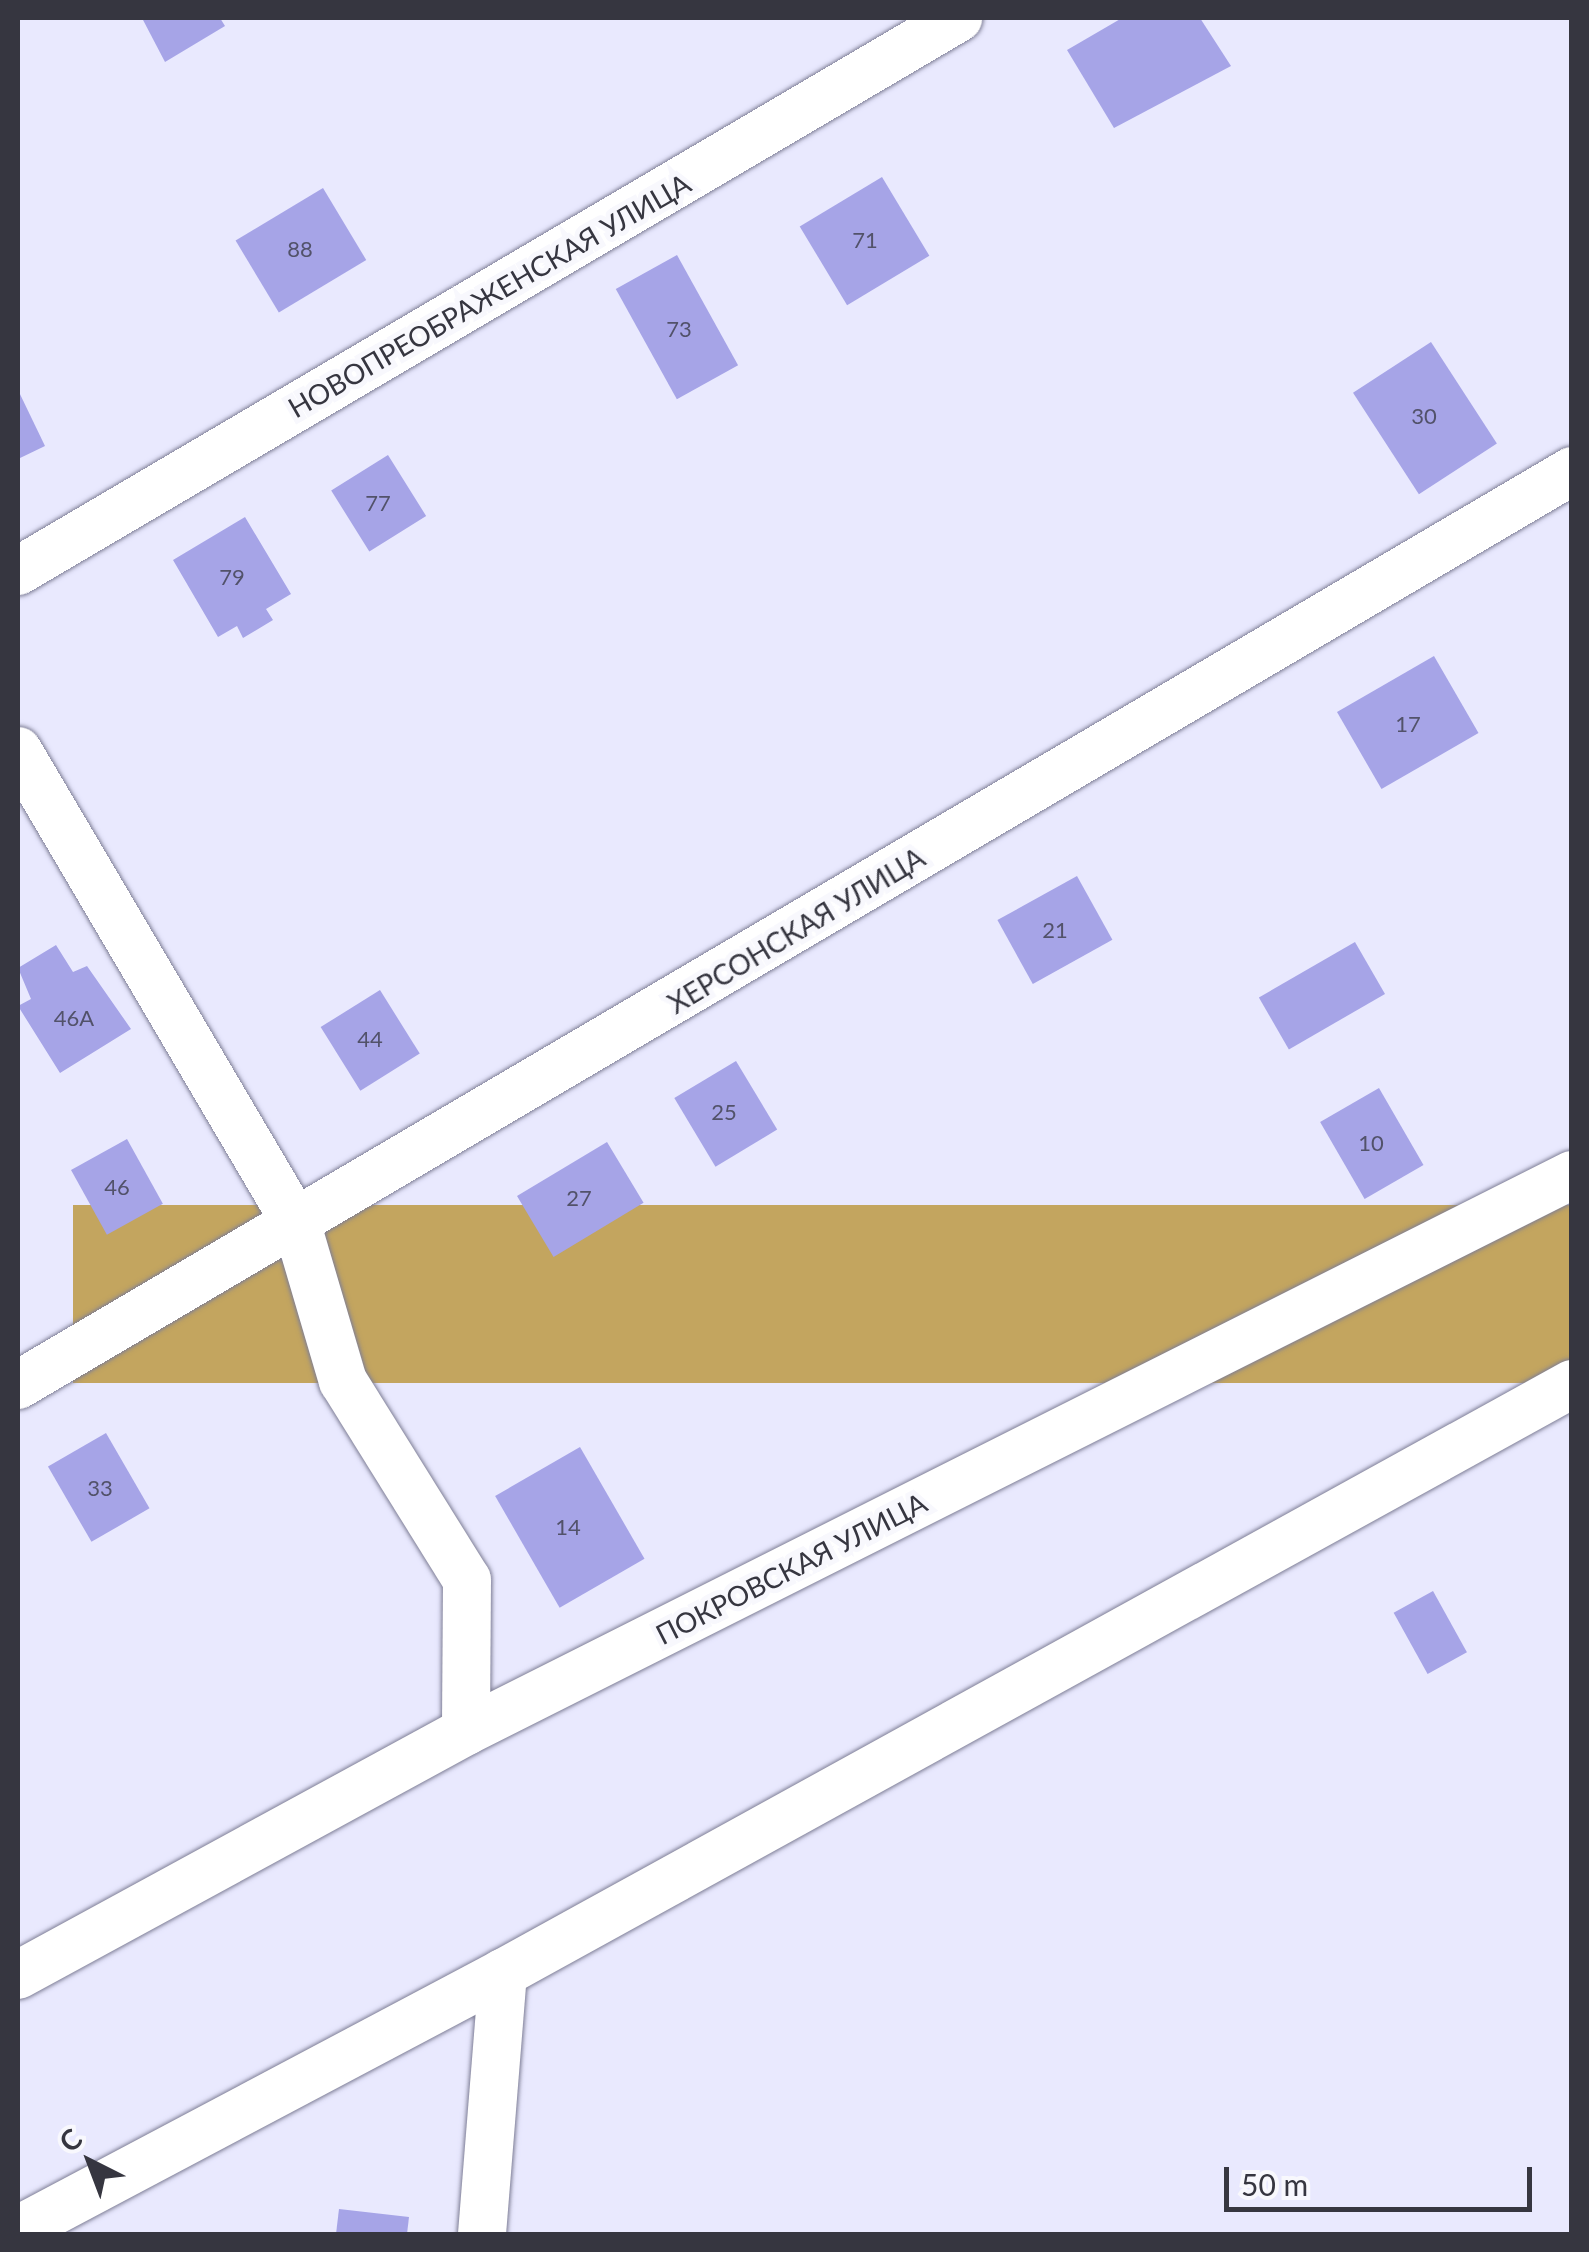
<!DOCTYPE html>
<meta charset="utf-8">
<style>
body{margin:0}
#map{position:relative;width:1589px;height:2252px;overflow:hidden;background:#e9e9fe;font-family:Lato,sans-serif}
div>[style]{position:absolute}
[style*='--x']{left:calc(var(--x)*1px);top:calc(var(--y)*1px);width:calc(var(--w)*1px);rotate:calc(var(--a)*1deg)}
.forest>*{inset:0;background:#c3a55f;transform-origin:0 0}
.building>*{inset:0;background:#a6a4e7;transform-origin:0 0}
.roads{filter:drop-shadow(0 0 2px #7e7e96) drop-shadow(0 0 2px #7e7e96)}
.street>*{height:48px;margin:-24px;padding:0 24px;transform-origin:24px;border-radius:24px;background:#fff}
span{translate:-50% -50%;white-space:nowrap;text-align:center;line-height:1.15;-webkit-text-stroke:10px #f8f8fd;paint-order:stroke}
.number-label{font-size:22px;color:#52526a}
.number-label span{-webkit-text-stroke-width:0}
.street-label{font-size:28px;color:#363640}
.frame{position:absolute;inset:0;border:20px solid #363640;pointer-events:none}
.north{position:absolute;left:40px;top:2112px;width:100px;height:100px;-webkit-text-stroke:8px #f8f8fd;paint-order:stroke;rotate:318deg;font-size:28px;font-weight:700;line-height:40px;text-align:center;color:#363640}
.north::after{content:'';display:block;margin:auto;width:35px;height:45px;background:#363640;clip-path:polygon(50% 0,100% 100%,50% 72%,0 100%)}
.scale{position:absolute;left:1224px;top:2167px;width:308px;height:45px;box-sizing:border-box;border:5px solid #363640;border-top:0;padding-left:12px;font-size:30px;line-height:35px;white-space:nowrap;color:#363640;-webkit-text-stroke:8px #f8f8fd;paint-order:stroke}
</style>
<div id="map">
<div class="forest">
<i style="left:1571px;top:1205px;width:178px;height:1498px;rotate:90deg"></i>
</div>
<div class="building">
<i style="clip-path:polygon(142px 18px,220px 18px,225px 26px,165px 62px)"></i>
<i style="clip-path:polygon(1122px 18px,1200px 18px,1231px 66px,1114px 128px,1067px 50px)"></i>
<i style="left:882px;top:177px;width:92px;height:96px;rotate:59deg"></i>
<i style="left:323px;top:188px;width:84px;height:102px;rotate:59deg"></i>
<i style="left:677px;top:255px;width:126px;height:70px;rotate:61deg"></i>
<i style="left:1431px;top:342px;width:121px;height:93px;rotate:57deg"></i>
<i style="clip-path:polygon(18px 390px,45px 446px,18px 459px)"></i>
<i style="left:388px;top:455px;width:72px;height:67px;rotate:58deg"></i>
<i style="clip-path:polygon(245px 517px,291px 594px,266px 609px,273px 620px,243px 638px,237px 626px,218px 637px,173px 560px)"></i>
<i style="left:1434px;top:656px;width:89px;height:112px;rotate:60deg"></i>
<i style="left:1077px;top:876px;width:73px;height:91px;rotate:61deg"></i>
<i style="left:1355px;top:942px;width:60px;height:111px;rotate:60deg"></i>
<i style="clip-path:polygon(56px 945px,73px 972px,87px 966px,131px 1029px,60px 1073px,18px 1006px,31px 999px,18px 968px)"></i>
<i style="left:380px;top:990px;width:75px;height:70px;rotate:58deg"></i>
<i style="left:736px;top:1061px;width:80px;height:72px;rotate:59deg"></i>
<i style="left:1379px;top:1088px;width:89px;height:68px;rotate:60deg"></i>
<i style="left:127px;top:1139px;width:74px;height:64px;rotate:61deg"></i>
<i style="left:607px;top:1142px;width:71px;height:105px;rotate:59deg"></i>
<i style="left:106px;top:1433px;width:87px;height:67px;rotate:60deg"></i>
<i style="left:580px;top:1447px;width:129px;height:98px;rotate:60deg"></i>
<i style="left:1433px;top:1591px;width:70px;height:45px;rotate:61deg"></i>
<i style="clip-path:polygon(339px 2209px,409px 2217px,407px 2234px,336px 2234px)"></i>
</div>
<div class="roads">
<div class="street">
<i style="--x:18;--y:571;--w:1091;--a:-30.47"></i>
<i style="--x:18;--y:751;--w:550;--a:59.52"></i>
<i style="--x:297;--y:1225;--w:163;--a:73.6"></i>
<i style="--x:343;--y:1381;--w:234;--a:58.1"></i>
<i style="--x:467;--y:1580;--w:151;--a:90.4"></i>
<i style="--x:18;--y:1385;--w:1803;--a:-30.46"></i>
<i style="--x:18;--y:1975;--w:510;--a:-28.57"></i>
<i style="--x:466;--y:1731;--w:1238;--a:-26.69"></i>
<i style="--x:18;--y:2230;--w:549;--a:-27.92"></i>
<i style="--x:503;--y:1973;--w:1221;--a:-28.85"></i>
<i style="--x:482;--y:2234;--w:262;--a:-85.4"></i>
</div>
</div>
<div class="number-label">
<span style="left:865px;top:240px">71</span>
<span style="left:300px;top:249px">88</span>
<span style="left:679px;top:329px">73</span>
<span style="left:1424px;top:416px">30</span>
<span style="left:378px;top:503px">77</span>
<span style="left:232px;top:577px">79</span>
<span style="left:1408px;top:724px">17</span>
<span style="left:1055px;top:930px">21</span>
<span style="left:74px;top:1018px">46А</span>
<span style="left:370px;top:1039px">44</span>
<span style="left:724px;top:1112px">25</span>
<span style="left:1371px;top:1143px">10</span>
<span style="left:117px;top:1187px">46</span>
<span style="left:579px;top:1198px">27</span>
<span style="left:100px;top:1488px">33</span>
<span style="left:568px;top:1527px">14</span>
</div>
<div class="street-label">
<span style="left:489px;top:295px;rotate:-30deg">НОВОПРЕОБРАЖЕНСКАЯ УЛИЦА</span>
<span style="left:796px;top:930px;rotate:-31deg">ХЕРСОНСКАЯ УЛИЦА</span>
<span style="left:791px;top:1568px;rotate:-27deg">ПОКРОВСКАЯ УЛИЦА</span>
</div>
<div class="frame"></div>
<div class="north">С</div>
<div class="scale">50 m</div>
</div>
